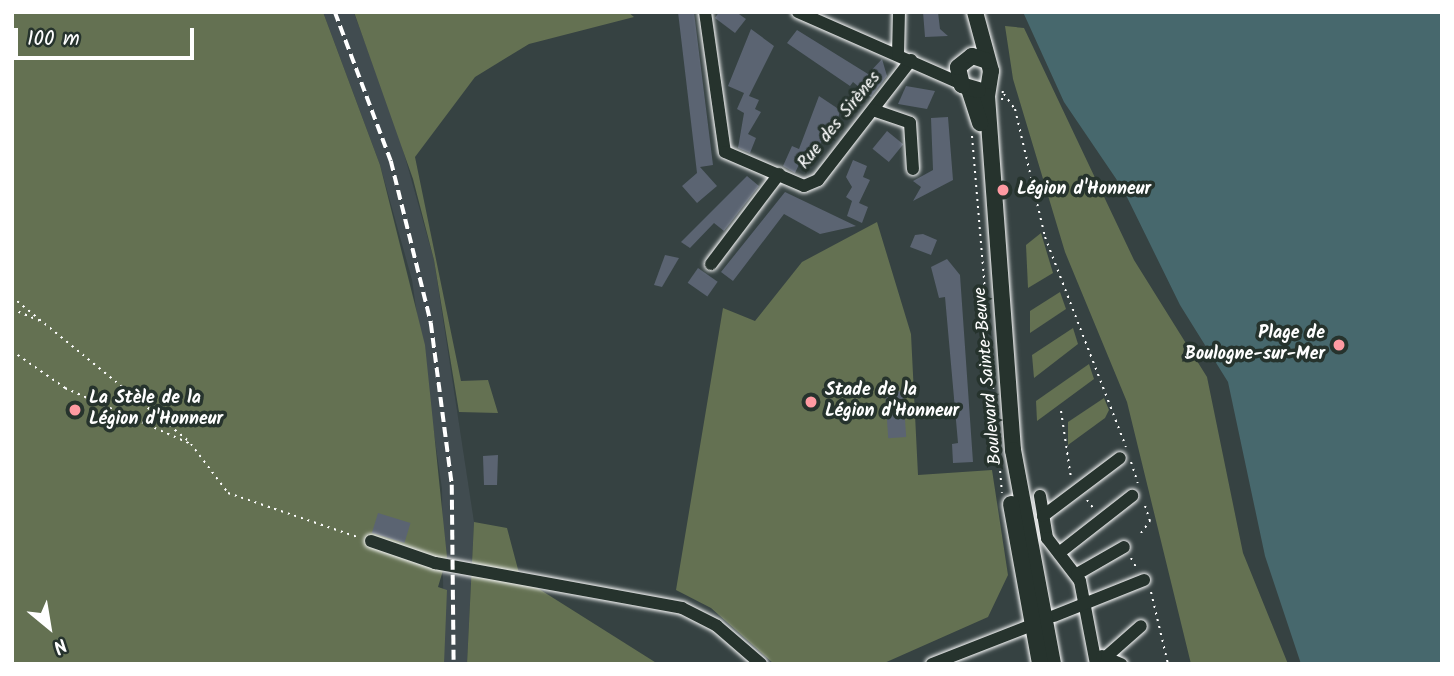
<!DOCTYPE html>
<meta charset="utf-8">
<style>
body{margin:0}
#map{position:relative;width:1454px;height:676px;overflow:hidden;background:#364242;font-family:Kalam,sans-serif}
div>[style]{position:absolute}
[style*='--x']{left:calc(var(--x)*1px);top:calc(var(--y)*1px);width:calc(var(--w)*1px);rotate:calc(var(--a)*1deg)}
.built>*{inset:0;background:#414c50}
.green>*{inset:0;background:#647152}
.water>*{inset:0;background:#47686d}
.building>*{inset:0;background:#5b6472;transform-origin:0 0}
.path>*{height:2px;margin-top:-1px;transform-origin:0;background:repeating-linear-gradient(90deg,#fff 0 2px,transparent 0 7px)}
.roads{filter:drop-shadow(0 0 2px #fff) drop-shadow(0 0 2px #fff)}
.minor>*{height:12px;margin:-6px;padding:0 6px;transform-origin:6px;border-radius:6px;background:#26332d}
.major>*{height:16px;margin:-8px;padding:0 8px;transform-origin:8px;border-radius:8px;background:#26332d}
.rail>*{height:3.5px;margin-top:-1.75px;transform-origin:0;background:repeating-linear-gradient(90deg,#fff 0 10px,transparent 0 15px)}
.dots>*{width:19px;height:19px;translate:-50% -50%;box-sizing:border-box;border:4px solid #26332d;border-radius:50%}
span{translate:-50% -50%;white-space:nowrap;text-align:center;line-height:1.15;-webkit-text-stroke:7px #26332d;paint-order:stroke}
.street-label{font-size:18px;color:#fff}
.poi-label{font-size:18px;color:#fff;font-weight:700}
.left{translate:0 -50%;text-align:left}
.right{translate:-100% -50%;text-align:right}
.frame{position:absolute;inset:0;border:14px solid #fff;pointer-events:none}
.north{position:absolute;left:14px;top:592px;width:70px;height:70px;-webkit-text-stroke:5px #26332d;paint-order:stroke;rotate:150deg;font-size:19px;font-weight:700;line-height:28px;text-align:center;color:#fff}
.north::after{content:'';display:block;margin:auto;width:24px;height:32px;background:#fff;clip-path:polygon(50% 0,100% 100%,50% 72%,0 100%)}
.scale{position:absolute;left:14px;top:28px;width:180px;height:32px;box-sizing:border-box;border:4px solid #fff;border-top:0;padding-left:9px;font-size:21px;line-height:24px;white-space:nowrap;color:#fff;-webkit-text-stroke:5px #26332d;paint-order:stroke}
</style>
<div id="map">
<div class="built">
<i style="clip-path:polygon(323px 12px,354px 13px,396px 125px,434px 260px,474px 522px,467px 664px,444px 664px,442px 489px,412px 280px,380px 165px)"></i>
</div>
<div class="green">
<i style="clip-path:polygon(12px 12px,323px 12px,380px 165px,425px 345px,447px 557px,438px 587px,447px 590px,444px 664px,12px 664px)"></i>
<i style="clip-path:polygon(354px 12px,628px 12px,634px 17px,529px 44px,475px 77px,415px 157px,461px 381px,488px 380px,498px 413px,459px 412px,434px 260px,413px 179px)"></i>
<i style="clip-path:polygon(1005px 26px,1024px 28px,1134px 260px,1207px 377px,1243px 553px,1288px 664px,1191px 664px,1127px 402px,1065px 252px,1013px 79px)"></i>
<i style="clip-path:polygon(877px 222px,911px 334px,918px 475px,992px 470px,1008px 575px,988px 617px,882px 664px,774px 664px,711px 608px,676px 590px,723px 308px,755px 321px,802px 262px)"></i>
<i style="clip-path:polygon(1041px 233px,1053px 273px,1028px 288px,1026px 245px)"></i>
<i style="clip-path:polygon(1060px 292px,1066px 309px,1030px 333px,1030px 311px)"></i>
<i style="clip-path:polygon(1073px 328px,1078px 344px,1034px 378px,1032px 355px)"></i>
<i style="clip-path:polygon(1089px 364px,1094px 379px,1037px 421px,1036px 401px)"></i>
<i style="clip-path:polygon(1104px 398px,1109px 410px,1105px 418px,1068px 445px,1068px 422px)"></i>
<i style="clip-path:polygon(474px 522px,507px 528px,520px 577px,658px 664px,467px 664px)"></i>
</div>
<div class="water">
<i style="clip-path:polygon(1023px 12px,1442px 12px,1442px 664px,1301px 664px,1265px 556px,1228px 382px,1180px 305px,1123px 189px,1064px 102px)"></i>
</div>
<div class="building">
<i style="clip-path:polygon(678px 12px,694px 12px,713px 165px,700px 167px,717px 186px,697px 203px,682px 186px,697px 173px)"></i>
<i style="clip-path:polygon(719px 12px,736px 12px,746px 19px,735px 33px,715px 18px)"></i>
<i style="clip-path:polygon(923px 12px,938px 12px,940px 29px,948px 36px,925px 37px)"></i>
<i style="clip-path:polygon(751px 29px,774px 46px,749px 96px,759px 100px,755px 109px,761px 112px,748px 134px,756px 138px,750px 153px,738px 148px,744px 113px,737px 109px,744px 93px,728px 86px)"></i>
<i style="clip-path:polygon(797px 30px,868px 74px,882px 59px,887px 76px,871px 97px,853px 82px,850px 86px,787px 43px)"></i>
<i style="clip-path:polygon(906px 86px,935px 91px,927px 109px,898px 104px)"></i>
<i style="clip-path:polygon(819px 96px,840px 110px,837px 124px,830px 123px,815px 156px,805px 152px,795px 173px,783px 166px,792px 146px,799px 149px)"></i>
<i style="clip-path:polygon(948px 117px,953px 180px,913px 201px,921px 187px,913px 181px,933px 170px,931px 118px)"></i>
<i style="left:887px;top:131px;width:21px;height:23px;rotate:39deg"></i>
<i style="clip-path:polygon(853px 160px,867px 166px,863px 177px,870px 180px,859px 203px,868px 207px,862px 223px,847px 216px,852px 201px,846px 197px,852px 187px,846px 177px)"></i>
<i style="clip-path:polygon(747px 176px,759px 186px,724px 231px,714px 223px,690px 248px,681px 242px)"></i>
<i style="clip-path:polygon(785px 192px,856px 226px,820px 234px,784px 214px,733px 281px,721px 272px)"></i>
<i style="clip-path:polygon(923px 234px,937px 240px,931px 255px,910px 247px,915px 235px)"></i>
<i style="clip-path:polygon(665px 255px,679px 258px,662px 287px,654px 285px)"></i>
<i style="clip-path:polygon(947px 259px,960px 275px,973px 462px,953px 463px,952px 444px,958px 443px,945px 297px,939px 298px,931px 267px)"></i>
<i style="left:698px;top:268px;width:24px;height:18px;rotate:35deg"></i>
<i style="left:903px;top:391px;width:46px;height:18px;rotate:86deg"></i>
<i style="clip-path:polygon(498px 455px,497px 485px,484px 485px,483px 456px)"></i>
<i style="left:378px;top:513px;width:34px;height:21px;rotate:17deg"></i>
</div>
<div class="path">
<i style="--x:1004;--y:94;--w:19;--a:54"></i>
<i style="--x:1015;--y:109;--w:131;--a:76.8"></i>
<i style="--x:1045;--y:237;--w:225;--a:68.9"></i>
<i style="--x:1002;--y:100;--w:12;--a:-85"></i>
<i style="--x:972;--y:136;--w:358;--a:85.2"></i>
<i style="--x:12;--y:297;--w:230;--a:39.2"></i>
<i style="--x:12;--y:309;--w:30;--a:23"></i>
<i style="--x:12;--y:351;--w:65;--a:34.9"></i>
<i style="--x:65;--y:388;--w:138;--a:24"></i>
<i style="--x:191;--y:444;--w:61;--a:52.9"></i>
<i style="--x:228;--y:493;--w:139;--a:18.8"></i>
<i style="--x:1061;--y:411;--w:68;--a:81.5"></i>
<i style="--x:1131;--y:462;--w:22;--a:72"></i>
<i style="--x:1087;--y:500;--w:11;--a:52"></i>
<i style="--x:1141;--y:533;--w:15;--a:-53"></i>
<i style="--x:1150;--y:521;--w:20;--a:-108"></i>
<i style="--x:1131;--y:558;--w:13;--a:61"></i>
<i style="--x:1151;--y:592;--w:74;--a:76.7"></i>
</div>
<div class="roads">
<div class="minor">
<i style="--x:705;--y:12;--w:141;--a:81.9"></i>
<i style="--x:725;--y:152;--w:86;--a:23.3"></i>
<i style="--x:804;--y:186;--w:15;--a:-23"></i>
<i style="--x:818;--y:180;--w:152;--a:-52.2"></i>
<i style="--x:798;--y:12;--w:177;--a:23.7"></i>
<i style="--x:898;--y:55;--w:43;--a:-88.7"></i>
<i style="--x:873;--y:110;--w:39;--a:19"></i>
<i style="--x:910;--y:123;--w:46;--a:86.3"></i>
<i style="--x:711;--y:264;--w:113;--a:-52.9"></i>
<i style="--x:1040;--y:496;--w:43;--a:80.5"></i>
<i style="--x:1047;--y:538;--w:54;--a:52.5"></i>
<i style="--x:1080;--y:581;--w:85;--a:79.1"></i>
<i style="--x:1043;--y:516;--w:96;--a:-37"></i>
<i style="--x:371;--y:541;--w:68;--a:19"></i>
<i style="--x:435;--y:563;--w:251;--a:10.3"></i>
<i style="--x:682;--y:608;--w:39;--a:27"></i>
<i style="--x:717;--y:626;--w:58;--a:40.8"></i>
<i style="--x:1059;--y:553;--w:93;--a:-38"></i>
<i style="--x:1077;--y:574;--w:54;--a:-29.9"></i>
<i style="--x:1054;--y:616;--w:97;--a:-21.8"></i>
<i style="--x:1102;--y:656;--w:21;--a:23"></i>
<i style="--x:1107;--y:656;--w:45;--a:-41.4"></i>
<i style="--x:932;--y:664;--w:116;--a:-21.3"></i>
</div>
<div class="major">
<i style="--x:975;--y:12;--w:61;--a:74.8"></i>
<i style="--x:991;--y:71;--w:25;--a:99"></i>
<i style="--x:987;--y:96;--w:355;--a:85.8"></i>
<i style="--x:1013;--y:450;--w:218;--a:79.4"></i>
<i style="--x:969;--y:89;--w:36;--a:72"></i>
<i style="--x:978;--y:90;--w:17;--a:-163"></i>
<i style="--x:962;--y:85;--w:18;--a:-103"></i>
<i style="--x:958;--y:67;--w:18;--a:-38"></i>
<i style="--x:972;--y:56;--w:16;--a:18"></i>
<i style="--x:1011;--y:504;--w:163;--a:79.7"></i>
</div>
</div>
<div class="rail">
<i style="--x:335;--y:12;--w:159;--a:69.4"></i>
<i style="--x:391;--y:161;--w:167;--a:76.1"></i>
<i style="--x:431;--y:323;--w:163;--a:82.6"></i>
<i style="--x:452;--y:485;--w:179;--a:89.4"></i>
</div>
<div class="dots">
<i style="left:1003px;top:190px;background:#ff9aa2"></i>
<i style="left:1339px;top:345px;background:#ff9aa2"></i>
<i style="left:811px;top:402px;background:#ff9aa2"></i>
<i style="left:75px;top:410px;background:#ff9aa2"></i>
</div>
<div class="street-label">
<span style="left:840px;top:121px;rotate:-51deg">Rue des Sirènes</span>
<span style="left:989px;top:376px;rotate:-95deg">Boulevard Sainte-Beuve</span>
</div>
<div class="poi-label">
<span class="left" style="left:1017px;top:190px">Légion d'Honneur</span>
<span class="right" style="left:1325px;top:345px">Plage de<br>Boulogne-sur-Mer</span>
<span class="left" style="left:825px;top:402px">Stade de la<br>Légion d'Honneur</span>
<span class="left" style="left:89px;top:410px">La Stèle de la<br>Légion d'Honneur</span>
</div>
<div class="frame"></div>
<div class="north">N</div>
<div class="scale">100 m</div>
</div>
